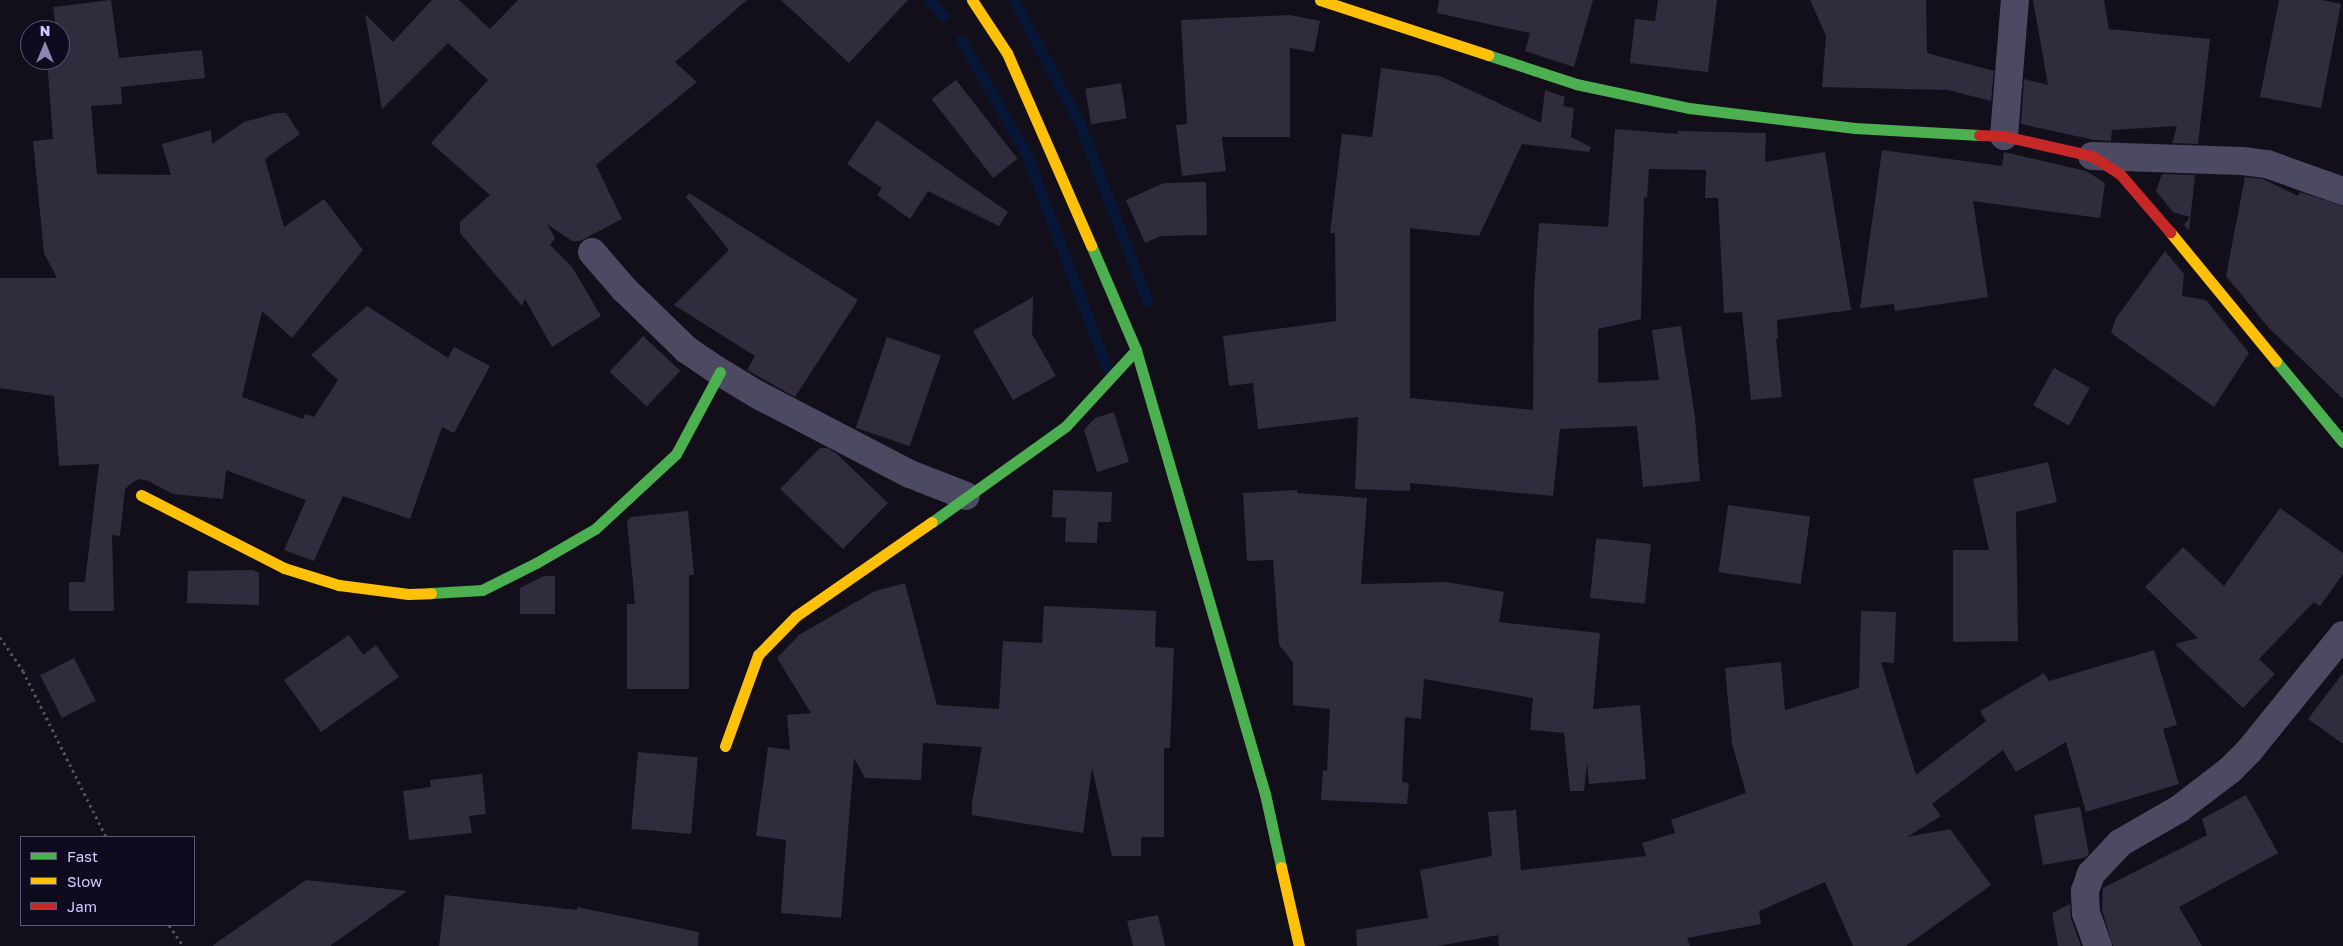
<!DOCTYPE html>
<style>
body{margin:0}
#map{position:relative;width:2343px;height:946px;overflow:hidden;background:#120f1a;font-family:"Golos Text",sans-serif}
div>[style]{position:absolute}
[style*='--x']{left:calc(var(--x)*1px);top:calc(var(--y)*1px);width:calc(var(--w)*1px);rotate:calc(var(--a)*1deg)}
.stream>*{height:11px;margin:-5.5px;padding:0 5.5px;transform-origin:5.5px;border-radius:5.5px;background:#081738}
.building>*{inset:0;background:#302c3d;transform-origin:0 0}
.path>*{height:3px;margin-top:-1.5px;transform-origin:0;background:repeating-linear-gradient(90deg,#485766 0 2.5px,transparent 0 6.5px)}
.street>*{height:28px;margin:-14px;padding:0 14px;transform-origin:14px;border-radius:14px;background:#4c4a63}
.fast>*{height:11px;margin:-5.5px;padding:0 5.5px;transform-origin:5.5px;border-radius:5.5px;background:#4caf50}
.slow>*{height:11px;margin:-5.5px;padding:0 5.5px;transform-origin:5.5px;border-radius:5.5px;background:#ffc107}
.jam>*{height:11px;margin:-5.5px;padding:0 5.5px;transform-origin:5.5px;border-radius:5.5px;background:#c62828}
span{translate:-50% -50%;white-space:nowrap;text-align:center;line-height:1.15;-webkit-text-stroke:5px #0f0b1e;paint-order:stroke}
.legend{position:absolute;left:20px;top:836px;width:175px;height:90px;box-sizing:border-box;background:#0f0b1e;border:1px solid #5d5778;margin:0;padding:6px 9px;list-style:none;font-size:15px;color:#d1c8ff}
.legend li{display:flex;align-items:center;gap:10px;height:25px}
.legend b{width:25px;border:1px solid #5d5778}
.north{position:absolute;left:20px;top:20px;width:50px;height:50px;box-sizing:border-box;background:#0f0b1e;border:1px solid #5d5778;border-radius:50%;rotate:0deg;font-size:14px;font-weight:700;line-height:20px;text-align:center;color:#d1c8ff}
.north::after{content:'';display:block;margin:auto;width:18px;height:22px;background:#8e87af;clip-path:polygon(50% 0,100% 100%,50% 72%,0 100%)}
</style>
<div id="map">
<div class="stream">
<i style="--x:930;--y:0;--w:21;--a:51"></i>
<i style="--x:1014;--y:0;--w:138;--a:62"></i>
<i style="--x:1079;--y:122;--w:191;--a:69.1"></i>
<i style="--x:961;--y:40;--w:130;--a:60.1"></i>
<i style="--x:1026;--y:153;--w:230;--a:69.4"></i>
</div>
<div class="building">
<i style="clip-path:polygon(111px 0,119px 58px,202px 50px,205px 78px,121px 87px,122px 104px,91px 106px,97px 174px,171px 175px,162px 144px,211px 130px,212px 144px,244px 122px,277px 113px,286px 113px,300px 134px,265px 159px,284px 227px,324px 199px,363px 250px,292px 338px,262px 311px,242px 397px,303px 419px,305px 414px,314px 417px,338px 380px,311px 355px,367px 306px,448px 358px,454px 347px,490px 366px,454px 433px,442px 427px,410px 519px,343px 496px,314px 561px,284px 550px,306px 500px,226px 470px,223px 499px,173px 494px,148px 481px,140px 479px,133px 482px,125px 489px,120px 536px,112px 535px,114px 611px,69px 611px,69px 582px,85px 582px,99px 464px,59px 466px,54px 396px,0 388px,0 278px,57px 278px,44px 253px,33px 141px,53px 139px,47px 60px,60px 60px,60px 30px,56px 30px,53px 7px)"></i>
<i style="clip-path:polygon(432px 0,459px 0,490px 29px,518px 0,747px 0,675px 62px,697px 82px,596px 165px,622px 219px,580px 241px,572px 241px,547px 224px,555px 238px,550px 245px,572px 267px,601px 316px,552px 347px,525px 299px,522px 306px,460px 233px,460px 222px,490px 195px,431px 143px,488px 80px,448px 43px,382px 109px,365px 14px,393px 42px)"></i>
<i style="clip-path:polygon(781px 0,908px 0,849px 63px)"></i>
<i style="clip-path:polygon(1439px 0,1593px 0,1574px 67px,1525px 51px,1530px 33px,1437px 13px)"></i>
<i style="clip-path:polygon(1658px 0,1717px 0,1708px 72px,1630px 63px,1635px 19px,1655px 21px)"></i>
<i style="clip-path:polygon(1810px 0,1926px 0,1927px 53px,1994px 71px,1991px 101px,1948px 90px,1822px 87px,1826px 36px)"></i>
<i style="clip-path:polygon(2033px 0,2104px 0,2109px 29px,2210px 39px,2198px 144px,2172px 143px,2177px 126px,2112px 130px,2111px 141px,2094px 140px,2021px 124px,2024px 79px,2048px 85px)"></i>
<i style="clip-path:polygon(2279px 0,2322px 0,2341px 4px,2321px 108px,2260px 97px)"></i>
<i style="clip-path:polygon(1290px 15px,1320px 21px,1314px 52px,1290px 48px,1290px 137px,1222px 137px,1226px 171px,1182px 176px,1176px 125px,1187px 124px,1181px 20px)"></i>
<i style="clip-path:polygon(1381px 68px,1440px 76px,1541px 123px,1545px 90px,1565px 97px,1563px 106px,1574px 108px,1571px 137px,1591px 147px,1589px 152px,1522px 144px,1479px 236px,1410px 228px,1410px 398px,1533px 410px,1534px 291px,1539px 223px,1608px 227px,1615px 129px,1678px 134px,1678px 131px,1766px 133px,1765px 162px,1825px 152px,1851px 310px,1777px 320px,1778px 338px,1776px 339px,1782px 397px,1751px 400px,1742px 312px,1724px 313px,1718px 198px,1705px 198px,1706px 170px,1649px 169px,1647px 198px,1644px 197px,1641px 319px,1598px 329px,1598px 383px,1659px 380px,1652px 330px,1681px 326px,1695px 417px,1700px 481px,1643px 487px,1637px 426px,1560px 429px,1553px 496px,1410px 483px,1410px 491px,1355px 489px,1358px 417px,1258px 429px,1253px 383px,1229px 386px,1223px 336px,1336px 321px,1335px 233px,1330px 233px,1342px 134px,1372px 137px)"></i>
<i style="left:956px;top:80px;width:100px;height:31px;rotate:52deg"></i>
<i style="left:1121px;top:83px;width:36px;height:36px;rotate:81deg"></i>
<i style="clip-path:polygon(877px 120px,1008px 212px,999px 226px,928px 191px,910px 219px,877px 195px,882px 188px,847px 164px)"></i>
<i style="clip-path:polygon(1882px 150px,2002px 166px,2004px 152px,2086px 171px,2105px 183px,2100px 218px,1973px 201px,1988px 297px,1895px 311px,1894px 304px,1860px 308px)"></i>
<i style="clip-path:polygon(2162px 174px,2195px 175px,2189px 231px,2184px 225px,2190px 217px,2173px 212px,2156px 191px)"></i>
<i style="clip-path:polygon(2245px 177px,2263px 179px,2298px 196px,2300px 192px,2343px 206px,2343px 399px,2269px 328px,2226px 276px)"></i>
<i style="clip-path:polygon(1206px 182px,1207px 235px,1161px 236px,1145px 243px,1126px 200px,1164px 183px)"></i>
<i style="clip-path:polygon(689px 193px,858px 300px,795px 397px,747px 370px,755px 356px,674px 305px,729px 250px,686px 197px)"></i>
<i style="clip-path:polygon(2165px 251px,2184px 274px,2182px 296px,2206px 300px,2249px 353px,2214px 407px,2111px 333px,2116px 318px)"></i>
<i style="clip-path:polygon(1033px 297px,1032px 334px,1056px 376px,1013px 400px,973px 331px)"></i>
<i style="left:643px;top:336px;width:51px;height:49px;rotate:43deg"></i>
<i style="left:887px;top:337px;width:57px;height:96px;rotate:19deg"></i>
<i style="left:2054px;top:368px;width:41px;height:43px;rotate:29deg"></i>
<i style="clip-path:polygon(1114px 412px,1129px 462px,1097px 472px,1084px 430px,1095px 418px)"></i>
<i style="clip-path:polygon(820px 448px,827px 448px,836px 453px,888px 503px,843px 549px,780px 489px)"></i>
<i style="clip-path:polygon(2048px 462px,2057px 502px,2016px 512px,2018px 641px,1953px 642px,1953px 550px,1989px 550px,1973px 479px)"></i>
<i style="clip-path:polygon(1053px 490px,1112px 492px,1111px 522px,1098px 522px,1097px 543px,1065px 542px,1066px 518px,1052px 517px)"></i>
<i style="clip-path:polygon(1297px 490px,1297px 493px,1367px 498px,1361px 584px,1447px 582px,1504px 592px,1499px 622px,1600px 633px,1593px 709px,1640px 705px,1646px 779px,1589px 784px,1587px 763px,1584px 791px,1570px 791px,1564px 733px,1530px 730px,1533px 698px,1424px 679px,1421px 719px,1405px 717px,1402px 782px,1409px 783px,1407px 804px,1321px 800px,1323px 770px,1327px 771px,1330px 709px,1293px 705px,1293px 662px,1279px 645px,1273px 560px,1247px 561px,1243px 493px)"></i>
<i style="left:1728px;top:505px;width:83px;height:68px;rotate:8deg"></i>
<i style="clip-path:polygon(2280px 508px,2343px 553px,2343px 574px,2320px 606px,2314px 602px,2259px 659px,2275px 674px,2243px 708px,2175px 644px,2198px 638px,2145px 587px,2183px 547px,2224px 586px)"></i>
<i style="clip-path:polygon(688px 511px,694px 575px,689px 575px,689px 689px,627px 689px,627px 604px,635px 604px,627px 521px,631px 517px)"></i>
<i style="left:1651px;top:544px;width:60px;height:55px;rotate:96deg"></i>
<i style="clip-path:polygon(253px 570px,259px 573px,259px 605px,187px 603px,188px 571px)"></i>
<i style="clip-path:polygon(544px 576px,555px 576px,555px 614px,520px 614px,520px 588px)"></i>
<i style="clip-path:polygon(905px 583px,937px 705px,999px 709px,1003px 641px,1042px 643px,1044px 606px,1156px 611px,1155px 647px,1174px 648px,1170px 748px,1164px 748px,1164px 837px,1141px 837px,1141px 856px,1112px 856px,1092px 768px,1083px 833px,972px 815px,972px 802px,982px 747px,923px 743px,921px 780px,865px 778px,854px 758px,841px 918px,781px 913px,786px 840px,756px 836px,768px 747px,790px 750px,787px 715px,811px 713px,777px 658px,799px 635px,875px 591px)"></i>
<i style="clip-path:polygon(1861px 611px,1896px 612px,1894px 663px,1881px 662px,1916px 775px,1986px 721px,1980px 711px,2044px 673px,2049px 681px,2154px 650px,2177px 725px,2163px 729px,2179px 784px,2086px 812px,2066px 742px,2016px 772px,2003px 750px,1932px 804px,1941px 816px,1907px 837px,1950px 829px,1991px 885px,1906px 946px,1853px 946px,1825px 882px,1759px 911px,1761px 924px,1687px 938px,1690px 946px,1499px 946px,1498px 935px,1438px 946px,1357px 946px,1356px 930px,1428px 918px,1420px 870px,1492px 856px,1488px 812px,1516px 810px,1521px 870px,1646px 856px,1642px 843px,1675px 833px,1671px 820px,1746px 793px,1732px 743px,1725px 668px,1781px 662px,1785px 710px,1859px 688px)"></i>
<i style="clip-path:polygon(349px 635px,363px 655px,376px 645px,399px 677px,321px 732px,284px 680px)"></i>
<i style="left:74px;top:658px;width:48px;height:38px;rotate:63deg"></i>
<i style="clip-path:polygon(2343px 673px,2343px 744px,2308px 719px)"></i>
<i style="left:638px;top:752px;width:60px;height:77px;rotate:5deg"></i>
<i style="clip-path:polygon(482px 774px,486px 814px,469px 816px,472px 833px,409px 840px,403px 791px,431px 787px,430px 780px)"></i>
<i style="clip-path:polygon(2246px 795px,2278px 853px,2179px 907px,2202px 946px,2113px 946px,2102px 910px,2103px 888px,2207px 835px,2202px 819px)"></i>
<i style="clip-path:polygon(2080px 807px,2089px 854px,2084px 858px,2043px 865px,2034px 815px)"></i>
<i style="clip-path:polygon(306px 880px,407px 891px,330px 946px,212px 946px)"></i>
<i style="clip-path:polygon(445px 895px,577px 910px,577px 907px,699px 932px,698px 946px,439px 946px)"></i>
<i style="clip-path:polygon(2070px 904px,2071px 918px,2081px 946px,2058px 946px,2052px 913px)"></i>
<i style="clip-path:polygon(1158px 915px,1165px 946px,1133px 946px,1127px 921px)"></i>
</div>
<div class="path">
<i style="--x:0;--y:637;--w:41;--a:55.9"></i>
<i style="--x:23;--y:671;--w:186;--a:63.4"></i>
<i style="--x:169;--y:925;--w:25;--a:56"></i>
</div>
<div class="street">
<i style="--x:2004;--y:136;--w:136;--a:-85.4"></i>
<i style="--x:2092;--y:156;--w:150;--a:1.9"></i>
<i style="--x:2242;--y:161;--w:25;--a:7"></i>
<i style="--x:2267;--y:164;--w:81;--a:19.6"></i>
<i style="--x:592;--y:252;--w:49;--a:49.1"></i>
<i style="--x:624;--y:289;--w:88;--a:44.1"></i>
<i style="--x:687;--y:350;--w:40;--a:34"></i>
<i style="--x:720;--y:372;--w:44;--a:31.2"></i>
<i style="--x:758;--y:395;--w:171;--a:27.5"></i>
<i style="--x:910;--y:474;--w:60;--a:21.4"></i>
<i style="--x:2098;--y:946;--w:35;--a:-110"></i>
<i style="--x:2086;--y:913;--w:22;--a:-93"></i>
<i style="--x:2085;--y:891;--w:18;--a:-71"></i>
<i style="--x:2091;--y:874;--w:42;--a:-46.9"></i>
<i style="--x:2120;--y:843;--w:68;--a:-30"></i>
<i style="--x:2179;--y:809;--w:64;--a:-37.4"></i>
<i style="--x:2230;--y:770;--w:27;--a:-45"></i>
<i style="--x:2249;--y:751;--w:149;--a:-51"></i>
</div>
<div class="fast">
<i style="--x:1488;--y:55;--w:93;--a:18.2"></i>
<i style="--x:1576;--y:84;--w:116;--a:12"></i>
<i style="--x:1689;--y:108;--w:167;--a:6.9"></i>
<i style="--x:1855;--y:128;--w:124;--a:3.2"></i>
<i style="--x:1091;--y:245;--w:114;--a:66.8"></i>
<i style="--x:1136;--y:350;--w:462;--a:73.8"></i>
<i style="--x:1265;--y:794;--w:75;--a:77.6"></i>
<i style="--x:2276;--y:361;--w:105;--a:50.4"></i>
<i style="--x:932;--y:522;--w:165;--a:-35.6"></i>
<i style="--x:1066;--y:426;--w:103;--a:-47.4"></i>
<i style="--x:431;--y:593;--w:51;--a:-3.4"></i>
<i style="--x:482;--y:590;--w:60;--a:-26.6"></i>
<i style="--x:536;--y:563;--w:68;--a:-30"></i>
<i style="--x:595;--y:529;--w:110;--a:-42.8"></i>
<i style="--x:676;--y:454;--w:93;--a:-61.8"></i>
</div>
<div class="slow">
<i style="--x:972;--y:0;--w:64;--a:56.6"></i>
<i style="--x:1007;--y:53;--w:210;--a:66.4"></i>
<i style="--x:1320;--y:0;--w:177;--a:18.1"></i>
<i style="--x:2170;--y:232;--w:167;--a:50.6"></i>
<i style="--x:141;--y:495;--w:161;--a:27"></i>
<i style="--x:284;--y:568;--w:58;--a:17.2"></i>
<i style="--x:339;--y:585;--w:70;--a:7.4"></i>
<i style="--x:408;--y:594;--w:23;--a:-2"></i>
<i style="--x:725;--y:746;--w:97;--a:-70.1"></i>
<i style="--x:758;--y:655;--w:54;--a:-45.7"></i>
<i style="--x:796;--y:616;--w:165;--a:-34.7"></i>
<i style="--x:1281;--y:867;--w:81;--a:77.2"></i>
</div>
<div class="jam">
<i style="--x:1979;--y:135;--w:25;--a:2"></i>
<i style="--x:2004;--y:136;--w:90;--a:12.8"></i>
<i style="--x:2092;--y:156;--w:33;--a:33"></i>
<i style="--x:2120;--y:174;--w:77;--a:49.2"></i>
</div>
<ul class="legend">
<li><b style="height:6px;background:#4caf50"></b>Fast</li>
<li><b style="height:6px;background:#ffc107"></b>Slow</li>
<li><b style="height:6px;background:#c62828"></b>Jam</li>
</ul>
<div class="north">N</div>
</div>
